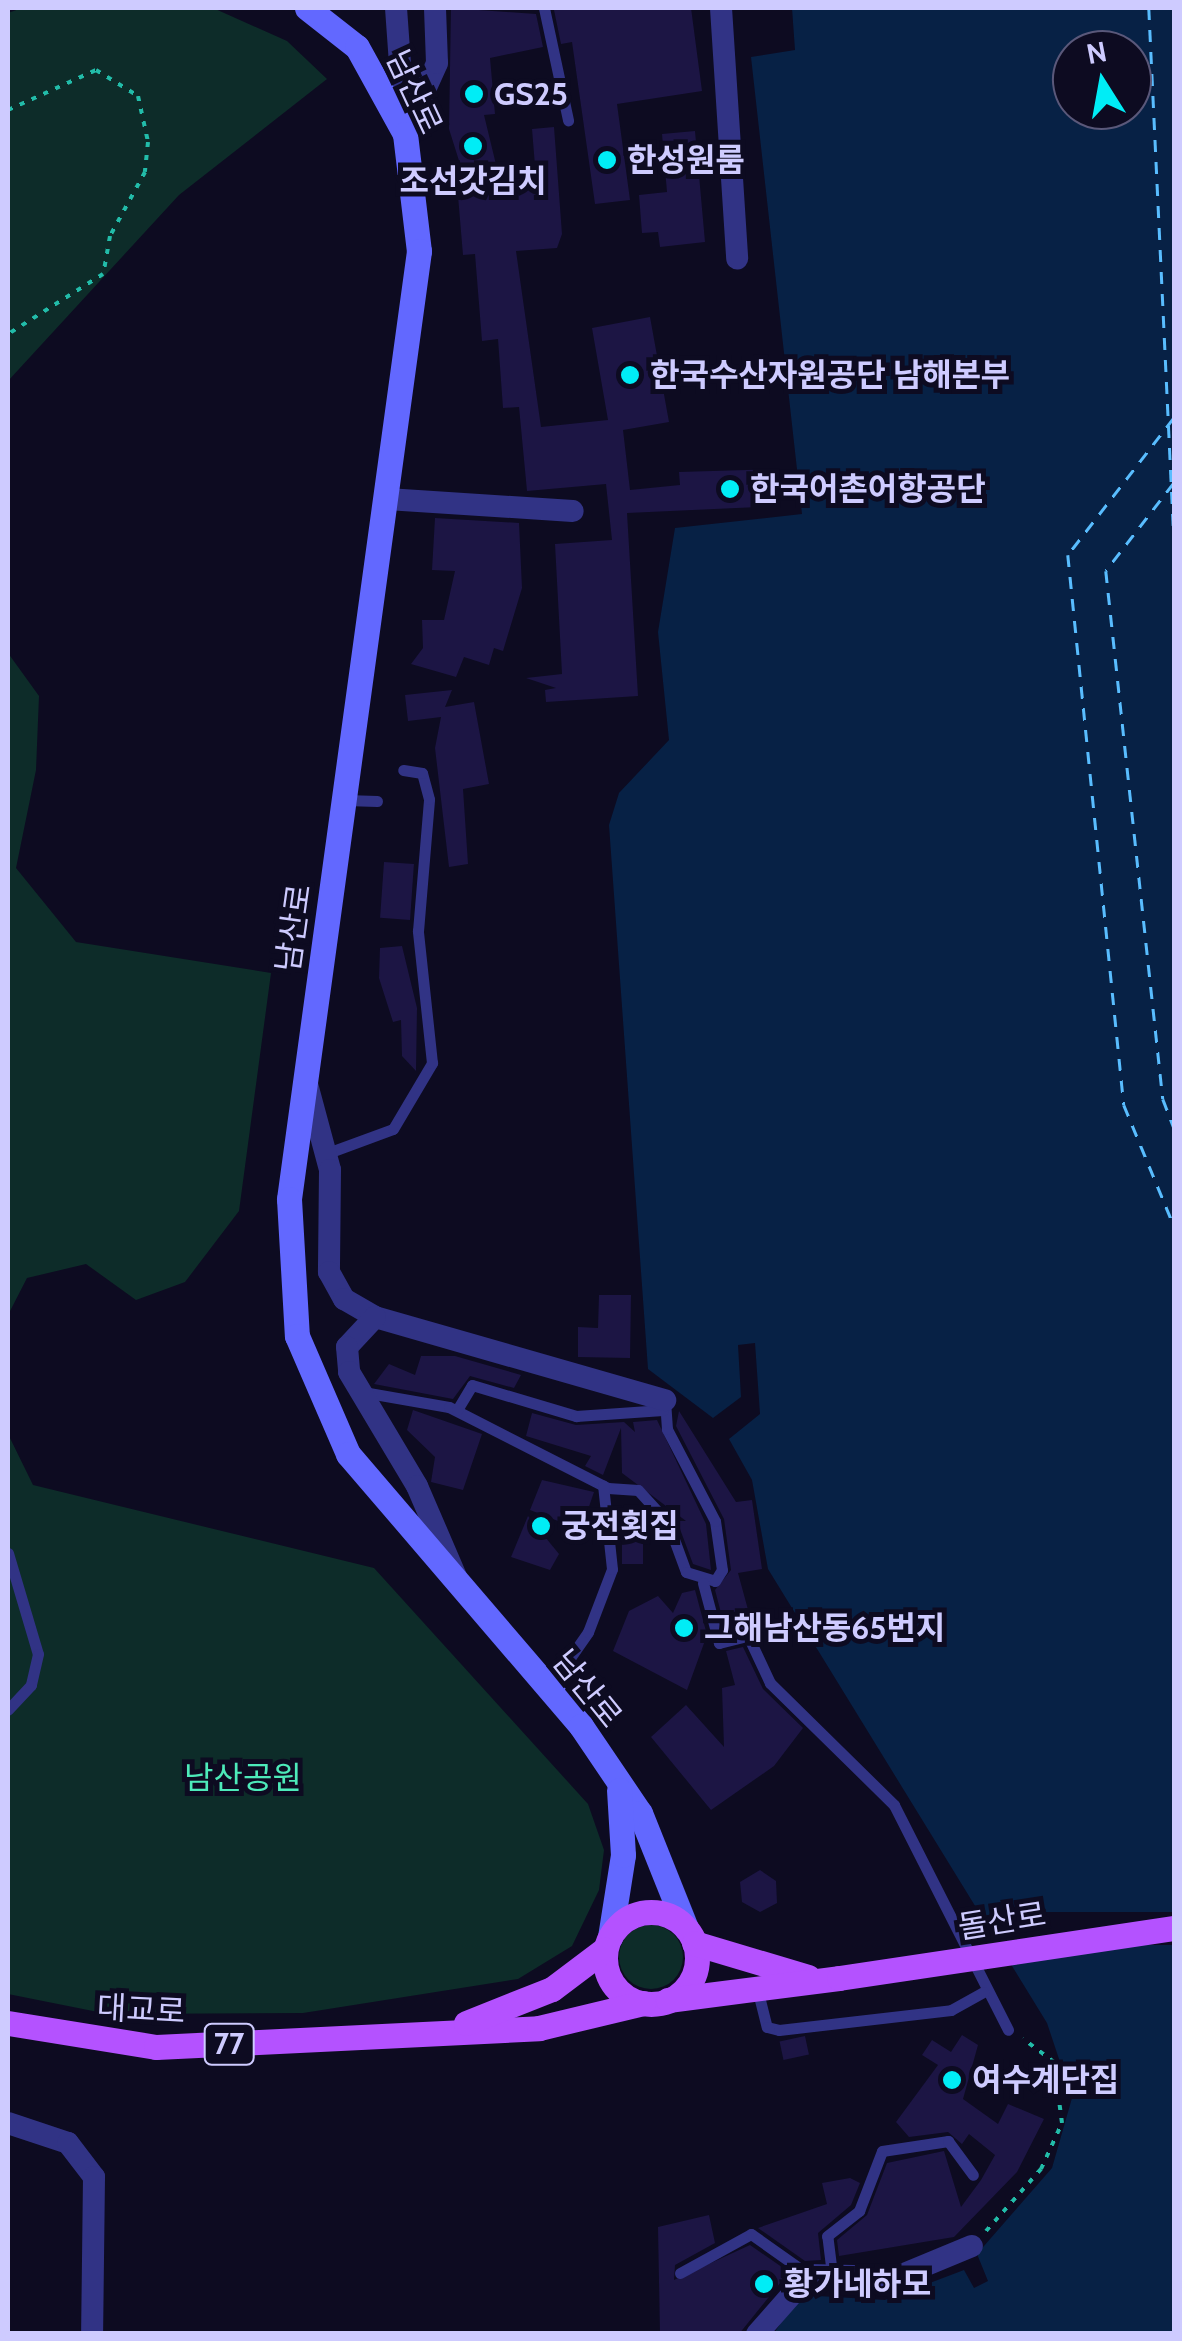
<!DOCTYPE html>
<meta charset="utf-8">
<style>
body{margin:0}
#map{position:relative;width:1182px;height:2341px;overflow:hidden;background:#0d0b21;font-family:Cabin,"Noto Sans KR",sans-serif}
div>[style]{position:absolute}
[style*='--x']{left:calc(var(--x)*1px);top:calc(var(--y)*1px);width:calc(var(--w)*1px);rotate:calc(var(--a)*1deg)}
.green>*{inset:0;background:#0d2c29}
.round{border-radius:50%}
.water>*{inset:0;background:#072145}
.pier>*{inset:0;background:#0d0b21;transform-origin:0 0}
.ferry>*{height:2.5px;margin-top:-1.25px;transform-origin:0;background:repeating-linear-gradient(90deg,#59bdff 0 12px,transparent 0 22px)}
.building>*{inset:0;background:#1c1544;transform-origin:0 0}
.path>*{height:4px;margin-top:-2px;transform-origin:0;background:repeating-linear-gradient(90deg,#22bca9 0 5px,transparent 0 13px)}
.lane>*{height:11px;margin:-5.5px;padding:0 5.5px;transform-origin:5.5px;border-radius:5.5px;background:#313385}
.street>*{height:22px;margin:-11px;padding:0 11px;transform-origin:11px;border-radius:11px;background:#313385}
.secondary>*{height:25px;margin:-12.5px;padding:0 12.5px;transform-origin:12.5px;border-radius:12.5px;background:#6268ff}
.primary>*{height:25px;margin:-12.5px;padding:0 12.5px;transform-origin:12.5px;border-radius:12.5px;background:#b452ff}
.primary>.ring{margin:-12.5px;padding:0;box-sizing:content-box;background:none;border:25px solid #b452ff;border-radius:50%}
.primary-bridge>*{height:25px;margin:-12.5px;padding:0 12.5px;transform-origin:12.5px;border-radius:12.5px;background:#b452ff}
.dots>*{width:28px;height:28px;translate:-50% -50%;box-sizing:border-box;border:5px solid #0d0b21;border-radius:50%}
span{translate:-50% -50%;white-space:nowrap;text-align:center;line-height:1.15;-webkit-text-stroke:10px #0d0b21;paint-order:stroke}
.shield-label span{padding:2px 8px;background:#0d0b21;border:2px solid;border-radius:8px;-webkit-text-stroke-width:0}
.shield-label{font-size:30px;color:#cecbff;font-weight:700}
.street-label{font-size:32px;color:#cecbff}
.poi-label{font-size:32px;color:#cecbff;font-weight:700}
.left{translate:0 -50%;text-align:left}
.park-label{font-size:32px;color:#4deab9}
.frame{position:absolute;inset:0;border:10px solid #cecbff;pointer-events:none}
.north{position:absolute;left:1052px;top:30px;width:100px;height:100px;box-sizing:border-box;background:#0d0b21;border:2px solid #5a587a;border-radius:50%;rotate:349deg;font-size:28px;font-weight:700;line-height:40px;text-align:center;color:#cecbff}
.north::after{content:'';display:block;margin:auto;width:35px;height:45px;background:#00edf6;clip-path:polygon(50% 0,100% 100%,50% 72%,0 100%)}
</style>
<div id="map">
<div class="green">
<i style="clip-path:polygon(22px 8px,213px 8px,287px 41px,327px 79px,179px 195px,8px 381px,8px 13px)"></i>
<i style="clip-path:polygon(8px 653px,39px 696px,36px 770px,16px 868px,76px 942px,271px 973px,239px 1211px,185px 1282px,136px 1300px,86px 1264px,27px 1278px,8px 1315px)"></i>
<i style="clip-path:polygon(8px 1434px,33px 1485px,374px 1568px,588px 1804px,604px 1850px,599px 1890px,572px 1946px,518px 1979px,303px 2013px,108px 2014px,8px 1994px)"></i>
<i class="round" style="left:619px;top:1925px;width:64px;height:64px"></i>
</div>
<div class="water">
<i style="clip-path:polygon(evenodd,792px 8px,1174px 8px,1174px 2333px,774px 2333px,801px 2295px,885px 2300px,964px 2270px,974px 2288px,988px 2281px,977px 2254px,1052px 2168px,1072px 2098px,1047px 2023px,768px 1569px,752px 1480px,729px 1439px,760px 1414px,755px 1343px,738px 1345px,741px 1397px,713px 1418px,648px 1369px,609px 825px,619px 793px,669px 740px,658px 632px,675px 528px,802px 514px,751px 57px,795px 50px,792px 8px,1072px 50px,1132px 50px,1132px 110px,1072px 110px,1072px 50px)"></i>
</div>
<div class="pier">
<i style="left:1174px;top:1912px;width:33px;height:183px;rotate:90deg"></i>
</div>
<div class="ferry">
<i style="--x:1149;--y:8;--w:532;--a:87.3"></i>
<i style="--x:1174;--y:418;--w:173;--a:127.7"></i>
<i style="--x:1068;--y:555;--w:553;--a:84.19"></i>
<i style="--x:1124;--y:1105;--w:131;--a:67.5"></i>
<i style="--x:1174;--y:483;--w:111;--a:127.7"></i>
<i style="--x:1106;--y:571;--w:531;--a:83.84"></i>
<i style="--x:1163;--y:1099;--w:30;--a:69"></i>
</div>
<div class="building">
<i style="clip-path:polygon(451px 8px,536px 14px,543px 47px,490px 58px,495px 114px,484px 115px,500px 181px,536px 178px,532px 129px,554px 127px,562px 234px,557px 248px,516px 251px,541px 427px,608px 420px,592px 328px,650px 317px,669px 422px,623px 430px,630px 490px,680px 485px,679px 472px,777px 469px,780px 506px,627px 513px,638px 696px,546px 702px,545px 690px,556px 688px,526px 678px,562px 674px,555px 544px,612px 540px,606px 484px,527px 491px,519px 407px,503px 408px,498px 339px,482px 341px,475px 254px,463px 255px,457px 184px,466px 183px,449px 129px)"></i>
<i style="clip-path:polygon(691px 8px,702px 91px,617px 104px,630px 200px,595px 204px,572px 42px,561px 44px,554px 10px)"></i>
<i style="clip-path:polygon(695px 131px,705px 242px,660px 247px,658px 232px,642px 233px,639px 195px,667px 192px,662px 134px)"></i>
<i style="clip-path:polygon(435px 518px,519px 523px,522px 588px,503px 651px,494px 648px,489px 665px,464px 657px,456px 677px,411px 664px,423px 648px,422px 620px,444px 620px,455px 571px,432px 570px)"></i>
<i style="clip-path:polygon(452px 690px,445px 707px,474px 702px,489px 784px,463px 789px,468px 864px,449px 867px,435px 748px,441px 717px,408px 721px,405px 695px)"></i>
<i style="left:384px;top:862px;width:30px;height:56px;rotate:4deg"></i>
<i style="clip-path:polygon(402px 946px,417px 1008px,416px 1071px,402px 1056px,401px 1020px,393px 1022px,379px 978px,380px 948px)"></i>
<i style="clip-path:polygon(599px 1295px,631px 1295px,630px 1358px,578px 1357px,578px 1327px,598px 1328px)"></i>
<i style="clip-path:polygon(421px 1356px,455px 1356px,521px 1375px,514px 1388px,470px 1376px,453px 1399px,374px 1384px,389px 1364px,415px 1375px)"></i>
<i style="clip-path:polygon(413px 1410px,482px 1434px,463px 1490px,431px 1482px,435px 1457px,407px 1430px)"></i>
<i style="clip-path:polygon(679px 1411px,736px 1502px,752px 1500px,762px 1569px,738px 1573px,753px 1628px,726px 1632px,715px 1590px,731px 1570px,724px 1519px,676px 1426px)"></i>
<i style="clip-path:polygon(532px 1413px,576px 1425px,624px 1422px,635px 1432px,633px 1422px,657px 1420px,706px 1524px,711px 1570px,693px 1564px,677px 1521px,686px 1521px,622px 1473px,621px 1428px,603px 1475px,585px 1466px,591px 1456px,526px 1436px)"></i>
<i style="clip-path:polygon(542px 1480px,594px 1492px,581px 1530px,530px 1510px)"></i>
<i style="clip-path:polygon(528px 1516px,559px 1554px,550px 1570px,511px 1557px)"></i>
<i style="left:622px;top:1522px;width:21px;height:42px"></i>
<i style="clip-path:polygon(695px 1590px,707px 1635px,687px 1690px,613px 1651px,629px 1611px,658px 1596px,673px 1613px,682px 1593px)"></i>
<i style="clip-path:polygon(743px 1647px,763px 1689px,803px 1728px,774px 1766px,711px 1810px,651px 1737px,686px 1705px,724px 1747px,722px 1688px,735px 1685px,726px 1651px)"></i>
<i style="clip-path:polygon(760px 1870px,776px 1881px,777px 1903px,760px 1912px,742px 1902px,740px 1882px)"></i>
<i style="clip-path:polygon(962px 2035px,978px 2045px,963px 2099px,998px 2124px,1008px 2104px,1044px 2119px,1017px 2172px,954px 2237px,839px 2256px,837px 2240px,867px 2215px,887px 2163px,944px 2151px,961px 2207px,981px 2180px,995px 2155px,969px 2134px,962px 2144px,948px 2132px,909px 2137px,896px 2122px,938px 2065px,922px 2055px,932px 2040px,951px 2052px)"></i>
<i style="left:805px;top:2036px;width:19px;height:26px;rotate:78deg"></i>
<i style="clip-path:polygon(850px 2178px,860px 2183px,851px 2205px,818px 2233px,821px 2260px,805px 2261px,758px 2228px,827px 2204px,822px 2183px)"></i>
<i style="clip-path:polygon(709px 2215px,715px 2243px,675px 2265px,674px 2280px,750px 2245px,789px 2272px,739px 2334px,660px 2334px,658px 2227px)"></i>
</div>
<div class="path">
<i style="--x:8;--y:110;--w:97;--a:-24.4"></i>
<i style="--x:96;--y:70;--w:49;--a:31.8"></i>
<i style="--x:138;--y:96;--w:47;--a:77.7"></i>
<i style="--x:148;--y:142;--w:30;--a:96"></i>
<i style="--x:145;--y:172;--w:73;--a:118.7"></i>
<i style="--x:110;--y:236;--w:39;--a:100"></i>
<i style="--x:103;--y:274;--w:112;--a:147.7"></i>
<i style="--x:986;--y:2231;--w:83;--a:-48.4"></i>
<i style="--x:1041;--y:2169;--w:51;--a:-65.5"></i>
<i style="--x:1062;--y:2123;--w:62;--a:-97.5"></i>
<i style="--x:1054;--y:2062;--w:39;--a:-143"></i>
</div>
<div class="lane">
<i style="--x:544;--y:8;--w:115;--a:77.9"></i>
<i style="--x:345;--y:800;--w:32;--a:2"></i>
<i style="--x:325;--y:1154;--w:72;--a:-20.2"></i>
<i style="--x:393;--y:1129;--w:77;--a:-59.4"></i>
<i style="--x:432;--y:1063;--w:133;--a:-96.1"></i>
<i style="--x:418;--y:931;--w:132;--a:-85.2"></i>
<i style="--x:429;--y:799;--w:27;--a:-105"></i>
<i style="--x:422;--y:773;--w:19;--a:-171"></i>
<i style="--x:363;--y:1392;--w:87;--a:9.9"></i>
<i style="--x:449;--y:1407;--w:178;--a:27"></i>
<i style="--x:608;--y:1488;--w:30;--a:4"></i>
<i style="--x:638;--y:1490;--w:45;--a:47.7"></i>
<i style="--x:668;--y:1523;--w:52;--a:69.8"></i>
<i style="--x:686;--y:1572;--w:30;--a:17"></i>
<i style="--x:715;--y:1581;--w:13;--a:-58"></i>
<i style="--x:722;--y:1570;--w:49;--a:-98.1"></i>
<i style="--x:715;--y:1521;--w:104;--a:-117.6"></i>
<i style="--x:667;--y:1429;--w:29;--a:-94"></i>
<i style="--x:457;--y:1410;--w:29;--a:-59"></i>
<i style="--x:472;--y:1385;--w:109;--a:16.6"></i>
<i style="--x:576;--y:1416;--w:87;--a:-3.9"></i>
<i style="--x:8;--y:1553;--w:105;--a:73.5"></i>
<i style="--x:38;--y:1654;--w:32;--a:103"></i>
<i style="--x:31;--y:1685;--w:34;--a:133"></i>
<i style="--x:703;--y:1583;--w:62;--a:75.1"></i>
<i style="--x:719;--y:1643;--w:30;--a:-14"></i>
<i style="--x:748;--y:1636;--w:52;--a:64.9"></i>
<i style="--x:770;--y:1683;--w:174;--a:44.5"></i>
<i style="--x:894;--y:1805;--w:252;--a:63.1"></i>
<i style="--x:549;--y:1688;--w:68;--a:-55.1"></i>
<i style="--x:588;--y:1632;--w:67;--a:-69.1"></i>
<i style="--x:612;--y:1569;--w:84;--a:-96.1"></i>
<i style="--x:758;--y:1992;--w:36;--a:76"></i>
<i style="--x:767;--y:2027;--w:12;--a:14"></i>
<i style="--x:779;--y:2030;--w:173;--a:-6.6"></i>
<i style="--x:951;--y:2010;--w:37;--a:-29"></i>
<i style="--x:680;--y:2273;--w:81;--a:-28.8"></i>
<i style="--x:751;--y:2234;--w:71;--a:35.3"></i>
<i style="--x:832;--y:2274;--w:38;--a:-97"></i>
<i style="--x:827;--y:2236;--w:41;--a:-38"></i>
<i style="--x:859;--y:2211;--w:64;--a:-69"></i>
<i style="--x:882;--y:2151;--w:67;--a:-8.6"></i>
<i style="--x:948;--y:2141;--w:42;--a:53.7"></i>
</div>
<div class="street">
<i style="--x:396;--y:8;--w:126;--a:85.9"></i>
<i style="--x:721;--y:8;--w:251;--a:86.3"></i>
<i style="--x:405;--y:134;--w:78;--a:-65.7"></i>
<i style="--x:437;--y:63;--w:55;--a:-92.1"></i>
<i style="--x:387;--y:499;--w:186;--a:3.7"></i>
<i style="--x:307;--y:1084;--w:89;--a:75"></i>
<i style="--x:330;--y:1170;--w:102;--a:90.6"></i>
<i style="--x:329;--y:1272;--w:31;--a:61"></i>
<i style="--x:344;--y:1299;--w:36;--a:30"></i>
<i style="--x:375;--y:1317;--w:302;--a:16"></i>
<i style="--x:375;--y:1317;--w:41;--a:133"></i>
<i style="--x:347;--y:1347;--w:25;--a:85"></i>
<i style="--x:349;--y:1372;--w:133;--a:59.2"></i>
<i style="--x:417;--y:1486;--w:101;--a:66.7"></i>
<i style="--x:8;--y:2123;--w:63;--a:18.4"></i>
<i style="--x:68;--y:2143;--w:43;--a:52.6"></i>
<i style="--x:94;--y:2177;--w:157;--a:90.7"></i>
<i style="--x:757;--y:2334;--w:79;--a:-48.6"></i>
<i style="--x:809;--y:2275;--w:88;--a:1.3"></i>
<i style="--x:897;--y:2277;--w:81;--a:-22.5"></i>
</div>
<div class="secondary">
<i style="--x:307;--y:8;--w:63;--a:38"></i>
<i style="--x:357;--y:47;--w:99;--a:61.1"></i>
<i style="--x:405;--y:134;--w:118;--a:83.2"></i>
<i style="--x:419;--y:251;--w:957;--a:97.81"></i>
<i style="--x:289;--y:1199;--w:137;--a:86.7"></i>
<i style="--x:297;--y:1336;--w:129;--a:66.6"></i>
<i style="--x:348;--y:1454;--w:358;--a:49.4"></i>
<i style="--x:581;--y:1726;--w:105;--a:55.9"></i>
<i style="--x:640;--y:1813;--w:124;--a:68.2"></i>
<i style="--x:610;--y:1937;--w:83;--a:-81"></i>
<i style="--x:623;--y:1855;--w:65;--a:-93.5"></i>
</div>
<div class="primary">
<i class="ring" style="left:605px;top:1912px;width:67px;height:67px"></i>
<i style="--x:694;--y:1943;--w:119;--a:16.6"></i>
<i style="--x:668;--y:2000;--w:172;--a:-7.3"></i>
<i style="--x:8;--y:2023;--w:150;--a:9.2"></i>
<i style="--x:156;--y:2047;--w:383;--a:-2.8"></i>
<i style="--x:539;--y:2028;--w:107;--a:-13.5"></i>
<i style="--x:466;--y:2023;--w:92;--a:-21.6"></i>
<i style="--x:552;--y:1989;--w:66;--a:-37"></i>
</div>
<div class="primary-bridge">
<i style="--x:839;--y:1978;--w:339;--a:-8.5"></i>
</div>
<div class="dots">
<i style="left:474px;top:94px;background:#00edf6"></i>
<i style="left:473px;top:146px;background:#00edf6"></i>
<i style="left:607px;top:160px;background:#00edf6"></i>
<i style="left:630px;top:375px;background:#00edf6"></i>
<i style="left:730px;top:489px;background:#00edf6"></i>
<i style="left:541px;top:1526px;background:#00edf6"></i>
<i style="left:684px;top:1628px;background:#00edf6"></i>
<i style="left:952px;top:2080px;background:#00edf6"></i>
<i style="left:764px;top:2284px;background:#00edf6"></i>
</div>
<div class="shield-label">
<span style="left:229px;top:2044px">77</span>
</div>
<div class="street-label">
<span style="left:414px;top:92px;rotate:65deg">남산로</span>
<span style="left:294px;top:928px;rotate:-82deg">남산로</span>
<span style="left:587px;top:1689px;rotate:51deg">남산로</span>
<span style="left:1002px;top:1921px;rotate:-9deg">돌산로</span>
<span style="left:141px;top:2010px;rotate:3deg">대교로</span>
</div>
<div class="poi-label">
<span class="left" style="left:494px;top:94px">GS25</span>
<span class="left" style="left:627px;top:160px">한성원룸</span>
<span style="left:473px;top:181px">조선갓김치</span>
<span class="left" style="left:650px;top:375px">한국수산자원공단 남해본부</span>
<span class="left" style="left:750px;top:489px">한국어촌어항공단</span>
<span class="left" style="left:561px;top:1526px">궁전횟집</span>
<span class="left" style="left:704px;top:1628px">그해남산동65번지</span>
<span class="left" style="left:972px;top:2080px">여수계단집</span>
<span class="left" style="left:784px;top:2284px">황가네하모</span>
</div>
<div class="park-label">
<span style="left:243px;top:1778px">남산공원</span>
</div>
<div class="frame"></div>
<div class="north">N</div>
</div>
